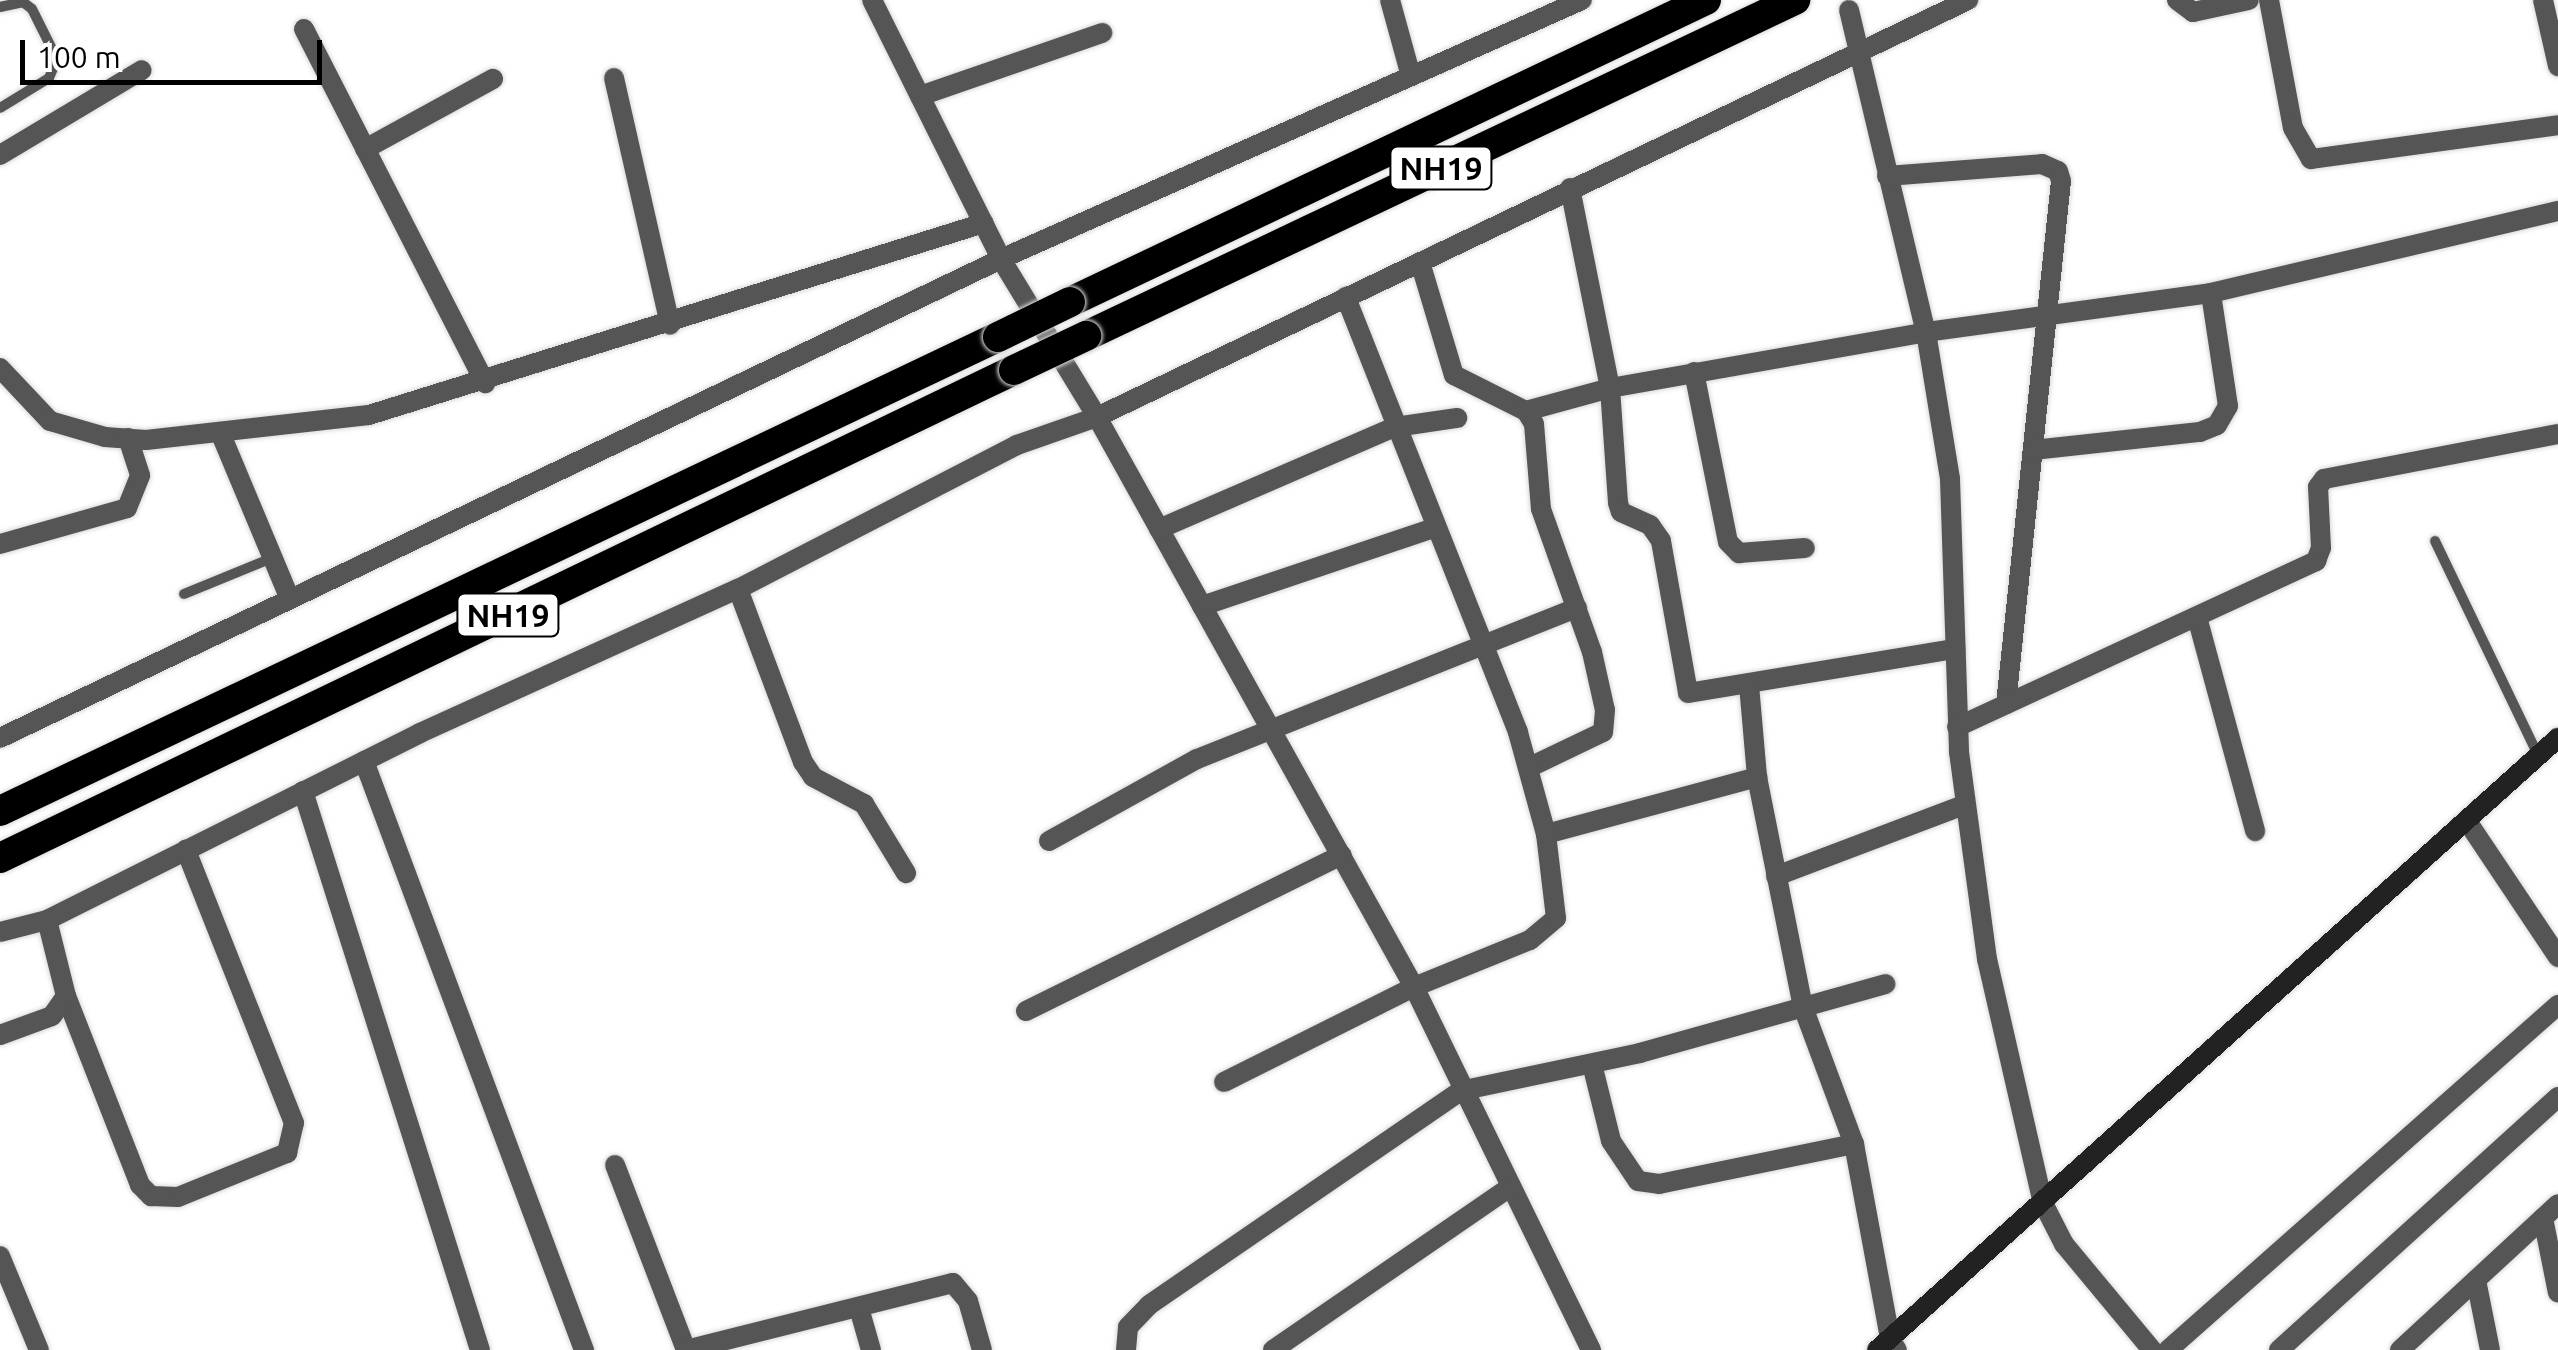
<!DOCTYPE html>
<style>
body{margin:0}
#map{position:relative;width:2558px;height:1350px;overflow:hidden;background:#fff;font-family:Ubuntu,sans-serif}
div>[style]{position:absolute}
[style*='--x']{left:calc(var(--x)*1px);top:calc(var(--y)*1px);width:calc(var(--w)*1px);rotate:calc(var(--a)*1deg)}
.roads{filter:drop-shadow(0 0 2px #dbdbdb) drop-shadow(0 0 2px #dbdbdb)}
.lane>*{height:10px;margin:-5px;padding:0 5px;transform-origin:5px;border-radius:5px;background:#555}
.street>*{height:20px;margin:-10px;padding:0 10px;transform-origin:10px;border-radius:10px;background:#555}
.secondary>*{height:20px;margin:-10px;padding:0 10px;transform-origin:10px;border-radius:10px;background:#222}
.highway>*{height:30px;margin:-15px;padding:0 15px;transform-origin:15px;border-radius:15px;background:#000}
.bridges{filter:drop-shadow(0 0 2px #dbdbdb) drop-shadow(0 0 2px #dbdbdb)}
.highway-bridge>*{height:30px;margin:-15px;padding:0 15px;transform-origin:15px;border-radius:15px;background:#000}
span{translate:-50% -50%;white-space:nowrap;text-align:center;line-height:1.15;-webkit-text-stroke:8px #fff;paint-order:stroke}
.shield-label span{padding:2px 8px;background:#fff;border:2px solid;border-radius:8px;-webkit-text-stroke-width:0}
.shield-label{font-size:32px;color:#000;font-weight:700}
.scale{position:absolute;left:20px;top:40px;width:302px;height:45px;box-sizing:border-box;border:5px solid #000;border-top:0;padding-left:12px;font-size:30px;line-height:35px;white-space:nowrap;color:#000;-webkit-text-stroke:8px #fff;paint-order:stroke}
</style>
<div id="map">
<div class="roads">
<div class="lane">
<i style="--x:0;--y:7;--w:24;--a:-12"></i>
<i style="--x:23;--y:2;--w:11;--a:38"></i>
<i style="--x:32;--y:9;--w:56;--a:63.4"></i>
<i style="--x:57;--y:59;--w:21;--a:113"></i>
<i style="--x:49;--y:78;--w:57;--a:148.5"></i>
<i style="--x:2435;--y:541;--w:237;--a:64.3"></i>
<i style="--x:184;--y:594;--w:95;--a:-22.2"></i>
</div>
<div class="street">
<i style="--x:872;--y:0;--w:289;--a:63.5"></i>
<i style="--x:1001;--y:259;--w:185;--a:58.7"></i>
<i style="--x:1097;--y:417;--w:652;--a:60.92"></i>
<i style="--x:1414;--y:987;--w:404;--a:64"></i>
<i style="--x:1390;--y:0;--w:79;--a:74.6"></i>
<i style="--x:2177;--y:0;--w:20;--a:37"></i>
<i style="--x:2193;--y:12;--w:57;--a:-12.1"></i>
<i style="--x:2269;--y:0;--w:130;--a:79.4"></i>
<i style="--x:2293;--y:128;--w:36;--a:60"></i>
<i style="--x:2311;--y:159;--w:249;--a:-7.8"></i>
<i style="--x:2543;--y:0;--w:68;--a:77.2"></i>
<i style="--x:1849;--y:10;--w:331;--a:76.6"></i>
<i style="--x:1926;--y:332;--w:149;--a:80.7"></i>
<i style="--x:1950;--y:479;--w:273;--a:88.1"></i>
<i style="--x:1959;--y:752;--w:209;--a:82.3"></i>
<i style="--x:1987;--y:959;--w:250;--a:77.1"></i>
<i style="--x:2043;--y:1203;--w:46;--a:62.9"></i>
<i style="--x:2064;--y:1244;--w:138;--a:50.3"></i>
<i style="--x:304;--y:29;--w:398;--a:62.9"></i>
<i style="--x:614;--y:78;--w:253;--a:77.2"></i>
<i style="--x:920;--y:96;--w:193;--a:-19.1"></i>
<i style="--x:365;--y:149;--w:146;--a:-28.7"></i>
<i style="--x:0;--y:155;--w:165;--a:-30.9"></i>
<i style="--x:1887;--y:176;--w:155;--a:-4.4"></i>
<i style="--x:2042;--y:164;--w:17;--a:24"></i>
<i style="--x:2058;--y:171;--w:10;--a:73"></i>
<i style="--x:2061;--y:181;--w:526;--a:96"></i>
<i style="--x:1570;--y:188;--w:204;--a:78.7"></i>
<i style="--x:1610;--y:388;--w:115;--a:86"></i>
<i style="--x:1618;--y:503;--w:9;--a:72"></i>
<i style="--x:1621;--y:512;--w:32;--a:24"></i>
<i style="--x:1650;--y:525;--w:19;--a:55"></i>
<i style="--x:1661;--y:541;--w:154;--a:79.9"></i>
<i style="--x:1688;--y:693;--w:271;--a:-9.4"></i>
<i style="--x:1420;--y:262;--w:118;--a:73.3"></i>
<i style="--x:1454;--y:375;--w:80;--a:26.6"></i>
<i style="--x:1526;--y:411;--w:15;--a:58"></i>
<i style="--x:1534;--y:424;--w:85;--a:85.3"></i>
<i style="--x:1541;--y:509;--w:152;--a:70.4"></i>
<i style="--x:1592;--y:652;--w:59;--a:77.4"></i>
<i style="--x:1605;--y:710;--w:22;--a:95"></i>
<i style="--x:1603;--y:732;--w:83;--a:154.4"></i>
<i style="--x:0;--y:368;--w:73;--a:46.7"></i>
<i style="--x:50;--y:421;--w:57;--a:16.2"></i>
<i style="--x:105;--y:437;--w:41;--a:4.2"></i>
<i style="--x:146;--y:440;--w:224;--a:-6.4"></i>
<i style="--x:369;--y:415;--w:644;--a:-17.34"></i>
<i style="--x:1694;--y:372;--w:173;--a:78.7"></i>
<i style="--x:1728;--y:542;--w:16;--a:45"></i>
<i style="--x:1739;--y:553;--w:66;--a:-4.3"></i>
<i style="--x:1526;--y:411;--w:87;--a:-15.3"></i>
<i style="--x:1610;--y:388;--w:321;--a:-10"></i>
<i style="--x:1926;--y:332;--w:288;--a:-7.8"></i>
<i style="--x:2211;--y:293;--w:357;--a:-13.3"></i>
<i style="--x:220;--y:432;--w:181;--a:67.3"></i>
<i style="--x:2033;--y:450;--w:168;--a:-6.2"></i>
<i style="--x:2200;--y:432;--w:18;--a:-22"></i>
<i style="--x:2217;--y:425;--w:22;--a:-60"></i>
<i style="--x:2228;--y:406;--w:114;--a:-98.6"></i>
<i style="--x:1159;--y:529;--w:257;--a:-23.4"></i>
<i style="--x:1395;--y:427;--w:63;--a:-8.3"></i>
<i style="--x:0;--y:544;--w:132;--a:-15.8"></i>
<i style="--x:127;--y:508;--w:35;--a:-68"></i>
<i style="--x:140;--y:475;--w:39;--a:-108"></i>
<i style="--x:738;--y:589;--w:185;--a:69.4"></i>
<i style="--x:803;--y:762;--w:18;--a:56"></i>
<i style="--x:813;--y:777;--w:58;--a:27.9"></i>
<i style="--x:864;--y:804;--w:81;--a:58.7"></i>
<i style="--x:1202;--y:606;--w:245;--a:-18.6"></i>
<i style="--x:2197;--y:617;--w:222;--a:74.8"></i>
<i style="--x:1749;--y:685;--w:92;--a:85"></i>
<i style="--x:1757;--y:777;--w:235;--a:78.7"></i>
<i style="--x:1803;--y:1007;--w:146;--a:69.6"></i>
<i style="--x:1854;--y:1144;--w:198;--a:79.5"></i>
<i style="--x:1890;--y:1339;--w:13;--a:58"></i>
<i style="--x:1957;--y:727;--w:396;--a:-24.8"></i>
<i style="--x:2316;--y:561;--w:14;--a:-69"></i>
<i style="--x:2321;--y:548;--w:61;--a:-92.8"></i>
<i style="--x:2318;--y:487;--w:10;--a:-53"></i>
<i style="--x:2324;--y:479;--w:238;--a:-10.9"></i>
<i style="--x:0;--y:738;--w:1110;--a:-25.57"></i>
<i style="--x:1001;--y:259;--w:636;--a:-24.03"></i>
<i style="--x:364;--y:761;--w:629;--a:69.52"></i>
<i style="--x:303;--y:791;--w:586;--a:72.43"></i>
<i style="--x:2467;--y:821;--w:164;--a:56.2"></i>
<i style="--x:1546;--y:834;--w:219;--a:-15.1"></i>
<i style="--x:1049;--y:841;--w:169;--a:-29"></i>
<i style="--x:1197;--y:759;--w:409;--a:-21.7"></i>
<i style="--x:1776;--y:876;--w:201;--a:-20.7"></i>
<i style="--x:0;--y:932;--w:49;--a:-14.3"></i>
<i style="--x:47;--y:920;--w:417;--a:-26.6"></i>
<i style="--x:420;--y:733;--w:349;--a:-24.4"></i>
<i style="--x:738;--y:589;--w:314;--a:-27.3"></i>
<i style="--x:1017;--y:445;--w:85;--a:-19.3"></i>
<i style="--x:1097;--y:417;--w:966;--a:-25.58"></i>
<i style="--x:66;--y:996;--w:203;--a:68.6"></i>
<i style="--x:140;--y:1185;--w:16;--a:45"></i>
<i style="--x:151;--y:1196;--w:27;--a:2"></i>
<i style="--x:178;--y:1197;--w:118;--a:-22"></i>
<i style="--x:287;--y:1153;--w:31;--a:-77"></i>
<i style="--x:294;--y:1123;--w:294;--a:-111.6"></i>
<i style="--x:1026;--y:1011;--w:352;--a:-26.3"></i>
<i style="--x:0;--y:1035;--w:55;--a:-20.1"></i>
<i style="--x:52;--y:1016;--w:24;--a:-55"></i>
<i style="--x:66;--y:996;--w:78;--a:-104"></i>
<i style="--x:1592;--y:1064;--w:79;--a:76.1"></i>
<i style="--x:1611;--y:1141;--w:48;--a:56"></i>
<i style="--x:1638;--y:1181;--w:21;--a:8"></i>
<i style="--x:1659;--y:1184;--w:199;--a:-11.6"></i>
<i style="--x:1224;--y:1082;--w:212;--a:-26.6"></i>
<i style="--x:1414;--y:987;--w:125;--a:-22.1"></i>
<i style="--x:1530;--y:940;--w:34;--a:-40"></i>
<i style="--x:1556;--y:918;--w:85;--a:-96.8"></i>
<i style="--x:1546;--y:834;--w:106;--a:-105.4"></i>
<i style="--x:1518;--y:732;--w:468;--a:-111.6"></i>
<i style="--x:615;--y:1165;--w:198;--a:69"></i>
<i style="--x:2543;--y:1218;--w:76;--a:78.7"></i>
<i style="--x:0;--y:1256;--w:102;--a:67.5"></i>
<i style="--x:2476;--y:1280;--w:71;--a:78.7"></i>
<i style="--x:859;--y:1308;--w:44;--a:74.1"></i>
<i style="--x:686;--y:1350;--w:275;--a:-14.1"></i>
<i style="--x:953;--y:1283;--w:23;--a:50"></i>
<i style="--x:968;--y:1301;--w:51;--a:74.1"></i>
<i style="--x:1126;--y:1350;--w:23;--a:-85"></i>
<i style="--x:1128;--y:1327;--w:30;--a:-46"></i>
<i style="--x:1149;--y:1305;--w:378;--a:-34.5"></i>
<i style="--x:1460;--y:1091;--w:184;--a:-11.9"></i>
<i style="--x:1640;--y:1053;--w:255;--a:-15.7"></i>
<i style="--x:1273;--y:1350;--w:288;--a:-34.5"></i>
<i style="--x:2168;--y:1350;--w:521;--a:-41.5"></i>
<i style="--x:2279;--y:1350;--w:377;--a:-42.2"></i>
<i style="--x:2400;--y:1350;--w:215;--a:-42.7"></i>
</div>
<div class="secondary">
<i style="--x:1877;--y:1350;--w:916;--a:-41.95"></i>
</div>
<div class="highway">
<i style="--x:1070;--y:302;--w:704;--a:-25.4"></i>
<i style="--x:1086;--y:336;--w:785;--a:-25.36"></i>
<i style="--x:0;--y:811;--w:1105;--a:-25.41"></i>
<i style="--x:0;--y:858;--w:1125;--a:-25.7"></i>
</div>
</div>
<div class="bridges">
<div class="highway-bridge">
<i style="--x:998;--y:337;--w:80;--a:-25.9"></i>
<i style="--x:1014;--y:370;--w:80;--a:-25.3"></i>
</div>
</div>
<div class="shield-label">
<span style="left:1441px;top:168px">NH19</span>
<span style="left:508px;top:615px">NH19</span>
</div>
<div class="scale">100 m</div>
</div>
